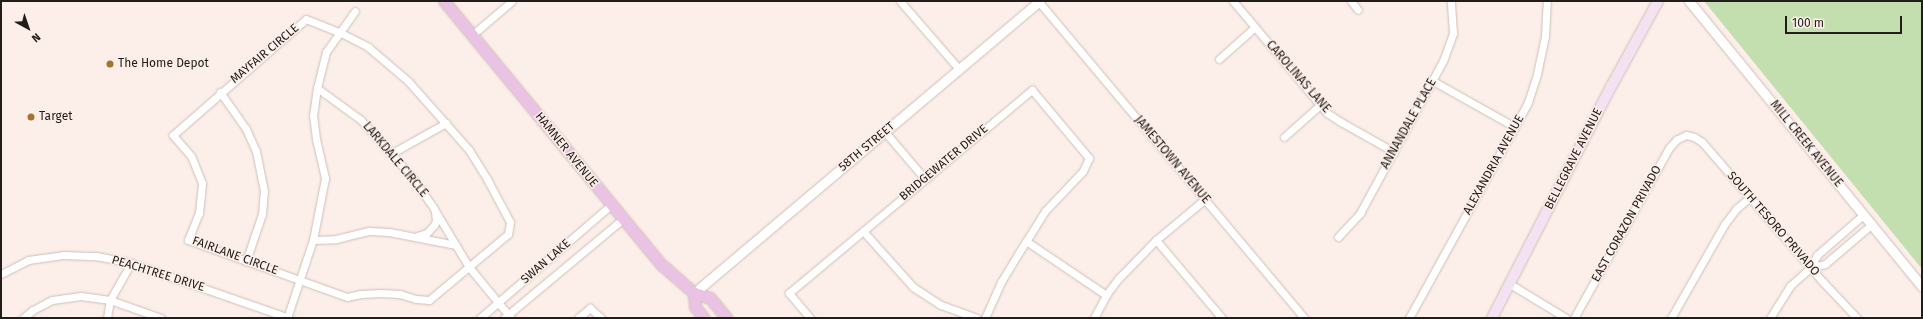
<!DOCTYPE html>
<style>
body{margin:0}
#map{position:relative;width:1923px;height:319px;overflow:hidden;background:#fceee8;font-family:"Fira Sans",sans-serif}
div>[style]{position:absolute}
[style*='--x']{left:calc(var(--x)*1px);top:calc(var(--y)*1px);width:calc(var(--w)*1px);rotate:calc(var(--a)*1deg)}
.green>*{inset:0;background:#c3dfb0}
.roads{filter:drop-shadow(0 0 1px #cdc0b9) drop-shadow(0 0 1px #cdc0b9)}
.minor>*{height:7px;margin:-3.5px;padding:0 3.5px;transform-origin:3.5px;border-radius:3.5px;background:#fff}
.tertiary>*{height:9px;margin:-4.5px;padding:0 4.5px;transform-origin:4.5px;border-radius:4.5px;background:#fff}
.secondary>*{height:10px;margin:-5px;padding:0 5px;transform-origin:5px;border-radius:5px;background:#f4e1f2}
.primary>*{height:11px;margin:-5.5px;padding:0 5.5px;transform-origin:5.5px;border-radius:5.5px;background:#eac2e4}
.dots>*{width:11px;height:11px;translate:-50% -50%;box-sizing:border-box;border:2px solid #fceee8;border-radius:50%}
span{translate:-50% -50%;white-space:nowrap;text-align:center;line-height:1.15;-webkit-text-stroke:3px #fceee8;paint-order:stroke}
.street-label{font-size:12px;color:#221d1b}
.poi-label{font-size:12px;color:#221d1b}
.left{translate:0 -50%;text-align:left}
.frame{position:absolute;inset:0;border:2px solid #221d1b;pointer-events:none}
.north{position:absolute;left:8px;top:8px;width:40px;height:40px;-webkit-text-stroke:3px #fceee8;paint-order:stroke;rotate:140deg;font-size:11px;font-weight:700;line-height:16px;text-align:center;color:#221d1b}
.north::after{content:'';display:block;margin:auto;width:14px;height:18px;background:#221d1b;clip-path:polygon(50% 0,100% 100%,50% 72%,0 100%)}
.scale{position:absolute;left:1785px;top:16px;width:117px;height:18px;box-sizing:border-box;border:2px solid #221d1b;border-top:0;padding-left:5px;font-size:12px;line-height:14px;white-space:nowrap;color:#221d1b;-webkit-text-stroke:3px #fceee8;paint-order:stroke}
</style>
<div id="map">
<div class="green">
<i style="clip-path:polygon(1704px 1px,1922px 1px,1922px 269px)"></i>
</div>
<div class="roads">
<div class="minor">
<i style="--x:900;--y:1;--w:90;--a:49.1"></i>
<i style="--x:1233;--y:1;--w:146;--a:50"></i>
<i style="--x:1327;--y:113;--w:17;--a:33"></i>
<i style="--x:1341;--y:122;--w:61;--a:29.5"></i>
<i style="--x:1351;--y:1;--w:11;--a:52"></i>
<i style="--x:1039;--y:2;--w:412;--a:50"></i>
<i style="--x:306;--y:19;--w:35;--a:22"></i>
<i style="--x:339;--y:32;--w:33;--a:27"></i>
<i style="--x:368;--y:47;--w:52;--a:40.4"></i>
<i style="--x:408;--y:81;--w:92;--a:48.5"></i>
<i style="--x:469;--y:150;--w:34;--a:58"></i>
<i style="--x:487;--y:179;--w:49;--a:61.9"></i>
<i style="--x:510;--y:222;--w:12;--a:99"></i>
<i style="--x:508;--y:234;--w:103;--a:140.1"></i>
<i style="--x:429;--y:300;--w:13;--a:-176"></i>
<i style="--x:416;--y:299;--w:17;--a:-163"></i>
<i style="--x:400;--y:294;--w:20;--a:-177"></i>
<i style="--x:380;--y:293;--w:19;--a:177"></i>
<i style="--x:361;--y:294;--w:14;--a:168"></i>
<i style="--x:347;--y:297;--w:169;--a:-160.3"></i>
<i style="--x:188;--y:240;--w:29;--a:-68"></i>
<i style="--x:199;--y:213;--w:30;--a:-84"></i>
<i style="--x:202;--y:183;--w:29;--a:-112"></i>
<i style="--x:191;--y:156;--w:28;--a:-131"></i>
<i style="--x:173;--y:135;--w:176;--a:-41.1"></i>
<i style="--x:472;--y:35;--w:52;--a:-40.4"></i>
<i style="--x:1219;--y:59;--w:48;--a:-41.6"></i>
<i style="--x:1433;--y:81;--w:94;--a:29.3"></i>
<i style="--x:317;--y:88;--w:54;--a:36"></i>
<i style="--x:361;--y:120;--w:76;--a:48.2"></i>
<i style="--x:412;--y:177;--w:39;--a:55"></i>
<i style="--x:434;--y:209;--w:68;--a:58.9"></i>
<i style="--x:469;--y:267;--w:66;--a:50.5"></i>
<i style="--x:220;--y:92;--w:45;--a:54.9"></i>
<i style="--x:246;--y:129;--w:24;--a:66"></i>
<i style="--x:256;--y:151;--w:41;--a:78.7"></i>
<i style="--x:264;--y:191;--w:23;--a:95"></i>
<i style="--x:262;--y:214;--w:50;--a:108.8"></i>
<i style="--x:885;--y:132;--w:62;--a:49.6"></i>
<i style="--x:1284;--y:137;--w:48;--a:-41.6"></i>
<i style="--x:392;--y:153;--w:62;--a:-29.1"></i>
<i style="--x:1863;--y:215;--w:61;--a:139"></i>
<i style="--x:1817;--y:255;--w:13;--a:117"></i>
<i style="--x:1811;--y:267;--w:14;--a:-12"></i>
<i style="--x:1825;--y:264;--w:60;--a:-40.3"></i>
<i style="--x:863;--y:231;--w:75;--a:48.2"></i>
<i style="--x:913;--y:287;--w:33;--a:33"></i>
<i style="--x:941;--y:305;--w:37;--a:20"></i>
<i style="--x:417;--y:236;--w:10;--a:-17"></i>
<i style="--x:427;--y:233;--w:11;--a:-49"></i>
<i style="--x:434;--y:225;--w:4;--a:-63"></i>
<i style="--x:436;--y:221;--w:10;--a:-96"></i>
<i style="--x:1338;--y:237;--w:33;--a:-47"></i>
<i style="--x:1360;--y:213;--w:173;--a:-61.4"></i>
<i style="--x:1443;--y:61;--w:30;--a:-70"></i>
<i style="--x:1453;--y:33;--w:32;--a:-94"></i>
<i style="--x:313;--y:240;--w:23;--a:-2"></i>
<i style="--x:336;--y:239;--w:34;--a:-14"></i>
<i style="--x:369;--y:231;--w:20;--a:3"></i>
<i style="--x:389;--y:232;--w:68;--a:11"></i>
<i style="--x:1156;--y:240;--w:102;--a:49.8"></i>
<i style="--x:1026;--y:241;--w:97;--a:34"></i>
<i style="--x:1;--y:274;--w:30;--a:-27"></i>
<i style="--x:28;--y:260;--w:35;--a:-8"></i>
<i style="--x:63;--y:255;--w:33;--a:2"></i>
<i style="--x:96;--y:256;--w:36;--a:11"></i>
<i style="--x:131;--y:263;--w:167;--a:19.2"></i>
<i style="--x:1510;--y:284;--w:66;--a:31.3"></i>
<i style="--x:23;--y:318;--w:13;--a:-39"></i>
<i style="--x:33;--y:310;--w:21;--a:-28"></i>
<i style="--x:52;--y:300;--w:29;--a:-8"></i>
<i style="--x:81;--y:296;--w:29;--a:8"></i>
<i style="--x:110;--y:300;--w:54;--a:19.4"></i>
<i style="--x:107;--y:318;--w:18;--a:-81"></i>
<i style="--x:110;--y:300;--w:43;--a:-60.4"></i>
<i style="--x:287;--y:318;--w:82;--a:-71.6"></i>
<i style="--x:313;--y:240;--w:63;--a:-79"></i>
<i style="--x:325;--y:178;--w:40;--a:-103"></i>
<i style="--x:316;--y:139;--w:23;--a:-97"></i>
<i style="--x:313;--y:116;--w:28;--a:-82"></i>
<i style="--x:317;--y:88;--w:37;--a:-76"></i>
<i style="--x:326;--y:52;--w:50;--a:-54.7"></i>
<i style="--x:480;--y:318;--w:173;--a:-40.8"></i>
<i style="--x:504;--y:318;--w:155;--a:-39.8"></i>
<i style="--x:578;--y:318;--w:16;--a:-40"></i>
<i style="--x:590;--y:308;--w:15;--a:42"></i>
<i style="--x:810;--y:318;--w:33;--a:-130"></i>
<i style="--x:789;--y:293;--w:317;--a:-39.9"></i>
<i style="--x:1032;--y:90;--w:89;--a:50"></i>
<i style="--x:1089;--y:158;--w:14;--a:115"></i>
<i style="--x:1083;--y:171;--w:55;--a:133.5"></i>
<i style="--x:1045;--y:211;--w:36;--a:122"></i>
<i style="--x:1026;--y:241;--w:48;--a:121.4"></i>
<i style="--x:1001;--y:282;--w:39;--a:114"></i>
<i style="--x:1094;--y:318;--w:26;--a:-62"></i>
<i style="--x:1106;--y:295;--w:21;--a:-53"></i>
<i style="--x:1119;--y:278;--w:53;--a:-45.8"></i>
<i style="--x:1156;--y:240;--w:64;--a:-39.9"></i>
<i style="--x:1409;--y:318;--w:247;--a:-61.1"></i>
<i style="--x:1528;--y:102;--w:29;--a:-72"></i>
<i style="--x:1537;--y:74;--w:39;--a:-78"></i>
<i style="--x:1545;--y:36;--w:35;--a:-87"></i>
<i style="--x:1574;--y:318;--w:195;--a:-60.8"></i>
<i style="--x:1669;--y:148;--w:11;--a:-49"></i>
<i style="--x:1676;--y:140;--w:11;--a:-27"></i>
<i style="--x:1686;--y:135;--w:8;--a:14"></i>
<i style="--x:1694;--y:137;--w:9;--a:32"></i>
<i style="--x:1702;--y:142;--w:185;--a:49.2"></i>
<i style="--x:1823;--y:282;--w:50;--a:46.6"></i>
<i style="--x:1671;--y:318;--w:107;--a:-60.3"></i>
<i style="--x:1724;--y:225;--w:21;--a:-53"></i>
<i style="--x:1737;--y:208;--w:17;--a:-40"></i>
<i style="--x:1770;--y:318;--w:38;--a:-58"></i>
<i style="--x:1790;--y:286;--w:28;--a:-42"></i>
</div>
<div class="tertiary">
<i style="--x:1689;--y:1;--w:369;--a:50.8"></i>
<i style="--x:694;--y:293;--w:453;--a:-40.2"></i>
</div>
<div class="secondary">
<i style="--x:1492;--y:318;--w:262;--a:-62.8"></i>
<i style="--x:1612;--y:85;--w:96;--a:-61.3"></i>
</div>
<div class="primary">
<i style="--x:444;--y:1;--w:342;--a:50.5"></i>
<i style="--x:662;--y:265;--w:43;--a:41.2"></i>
<i style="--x:694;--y:293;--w:17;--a:17"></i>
<i style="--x:710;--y:298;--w:26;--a:50"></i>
<i style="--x:694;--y:293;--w:14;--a:86"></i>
<i style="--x:695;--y:307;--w:14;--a:51"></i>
</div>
</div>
<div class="dots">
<i style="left:110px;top:64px;background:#a6732a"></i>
<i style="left:31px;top:117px;background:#a6732a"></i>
</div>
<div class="street-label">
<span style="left:265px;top:54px;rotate:-40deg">MAYFAIR CIRCLE</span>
<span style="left:1298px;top:77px;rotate:49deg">CAROLINAS LANE</span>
<span style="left:1409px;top:124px;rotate:-61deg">ANNANDALE PLACE</span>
<span style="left:1806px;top:144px;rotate:51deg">MILL CREEK AVENUE</span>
<span style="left:867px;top:147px;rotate:-40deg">58TH STREET</span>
<span style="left:566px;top:150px;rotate:51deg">HAMNER AVENUE</span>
<span style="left:1574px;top:159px;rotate:-63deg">BELLEGRAVE AVENUE</span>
<span style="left:395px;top:160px;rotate:50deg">LARKDALE CIRCLE</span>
<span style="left:1172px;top:160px;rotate:50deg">JAMESTOWN AVENUE</span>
<span style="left:944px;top:163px;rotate:-40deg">BRIDGEWATER DRIVE</span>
<span style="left:1494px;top:165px;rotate:-61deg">ALEXANDRIA AVENUE</span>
<span style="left:1627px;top:224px;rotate:-61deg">EAST CORAZON PRIVADO</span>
<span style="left:1773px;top:224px;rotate:49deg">SOUTH TESORO PRIVADO</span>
<span style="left:235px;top:256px;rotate:20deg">FAIRLANE CIRCLE</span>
<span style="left:546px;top:262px;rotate:-41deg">SWAN LAKE</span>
<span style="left:158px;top:274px;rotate:17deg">PEACHTREE DRIVE</span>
</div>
<div class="poi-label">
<span class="left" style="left:118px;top:64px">The Home Depot</span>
<span class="left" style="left:39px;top:117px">Target</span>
</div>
<div class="frame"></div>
<div class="north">N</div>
<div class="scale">100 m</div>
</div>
